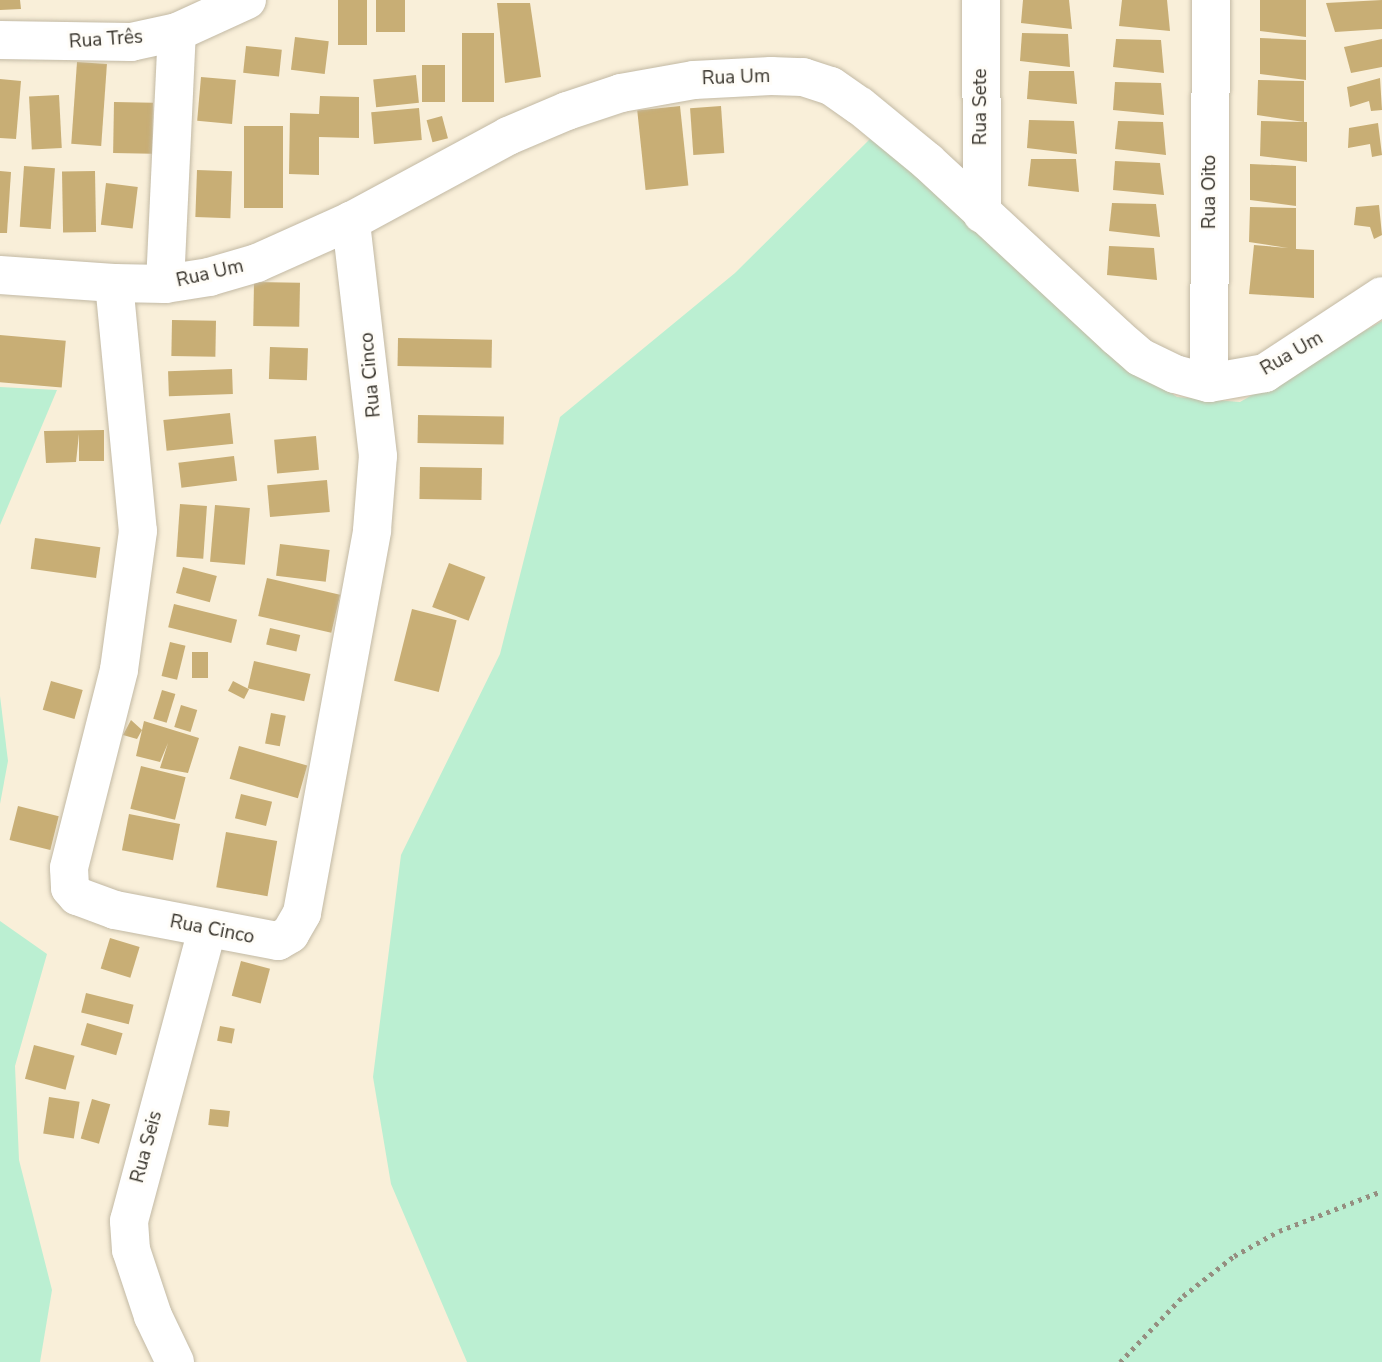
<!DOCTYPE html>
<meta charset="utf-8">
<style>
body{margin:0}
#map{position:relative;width:1382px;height:1362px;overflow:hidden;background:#f9efd9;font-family:"Nunito Sans",sans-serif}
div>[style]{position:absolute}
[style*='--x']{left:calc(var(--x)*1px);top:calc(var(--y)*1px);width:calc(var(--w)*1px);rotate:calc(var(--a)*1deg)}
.green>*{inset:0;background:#bbefd2}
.building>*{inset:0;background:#c8ae75;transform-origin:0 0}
.path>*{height:4.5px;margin-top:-2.25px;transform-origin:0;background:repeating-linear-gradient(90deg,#958e80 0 3.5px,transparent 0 8.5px)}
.roads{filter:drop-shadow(0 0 2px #c2b9a4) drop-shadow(0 0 2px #c2b9a4)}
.minor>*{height:38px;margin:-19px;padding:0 19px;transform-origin:19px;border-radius:19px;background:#fff}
span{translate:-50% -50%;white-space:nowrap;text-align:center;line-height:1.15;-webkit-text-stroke:6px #fffdf8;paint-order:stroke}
.street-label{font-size:19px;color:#36322a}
</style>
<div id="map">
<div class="green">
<i style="clip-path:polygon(873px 136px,1129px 365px,1177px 397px,1240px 402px,1382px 321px,1382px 1362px,467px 1362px,391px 1184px,373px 1077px,401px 855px,500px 654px,560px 417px,735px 273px)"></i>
<i style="clip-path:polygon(0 387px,57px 390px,0 525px)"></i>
<i style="clip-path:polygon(0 696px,8px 761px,0 804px)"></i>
<i style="clip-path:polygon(0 921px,47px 954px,15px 1066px,19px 1160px,52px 1290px,40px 1362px,0 1362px)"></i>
</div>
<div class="building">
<i style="clip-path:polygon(0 0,20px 0,21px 9px,0 10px)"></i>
<i style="left:338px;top:0;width:29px;height:45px"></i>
<i style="left:376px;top:0;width:29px;height:32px"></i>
<i style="clip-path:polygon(1023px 0,1069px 0,1072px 29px,1021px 23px)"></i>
<i style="clip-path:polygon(1122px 0,1167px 0,1170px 31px,1119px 26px)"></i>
<i style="clip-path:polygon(1260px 0,1306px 0,1306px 37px,1260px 31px)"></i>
<i style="clip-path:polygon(1382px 0,1382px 29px,1335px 32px,1326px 3px)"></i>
<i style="clip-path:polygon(497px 3px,530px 3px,541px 77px,505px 83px)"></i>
<i style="left:462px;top:33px;width:32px;height:69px"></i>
<i style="clip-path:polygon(1022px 33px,1068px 34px,1070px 67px,1020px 61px)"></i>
<i style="left:295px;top:37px;width:34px;height:33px;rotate:7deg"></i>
<i style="clip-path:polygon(1260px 38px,1306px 40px,1306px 80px,1260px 74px)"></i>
<i style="clip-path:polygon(1116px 39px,1161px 40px,1164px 73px,1113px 67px)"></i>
<i style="clip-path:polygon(1382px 39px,1382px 67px,1351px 73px,1344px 47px)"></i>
<i style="left:246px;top:46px;width:36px;height:27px;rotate:6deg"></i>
<i style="left:77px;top:62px;width:30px;height:82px;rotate:4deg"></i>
<i style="left:422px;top:65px;width:23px;height:37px"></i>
<i style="clip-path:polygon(1029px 71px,1074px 71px,1077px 104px,1027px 99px)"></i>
<i style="left:416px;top:75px;width:28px;height:43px;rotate:84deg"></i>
<i style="left:201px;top:77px;width:35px;height:44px;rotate:5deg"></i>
<i style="clip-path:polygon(1380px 78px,1382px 110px,1371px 111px,1369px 101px,1350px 107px,1347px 87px)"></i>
<i style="clip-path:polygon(0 79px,21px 81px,16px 139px,0 138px)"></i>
<i style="clip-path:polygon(1258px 80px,1304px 81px,1304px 122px,1257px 115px)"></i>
<i style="clip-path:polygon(1115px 82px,1161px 83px,1164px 115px,1113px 110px)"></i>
<i style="left:59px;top:95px;width:53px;height:30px;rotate:87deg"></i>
<i style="clip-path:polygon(320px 96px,359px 97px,359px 138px,319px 137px,319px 175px,289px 174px,290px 113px,319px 114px)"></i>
<i style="left:114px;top:102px;width:39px;height:51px;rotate:1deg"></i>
<i style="left:680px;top:106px;width:80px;height:43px;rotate:84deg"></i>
<i style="left:721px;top:106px;width:47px;height:31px;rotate:86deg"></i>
<i style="left:419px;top:108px;width:32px;height:48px;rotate:85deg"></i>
<i style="left:442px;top:116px;width:23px;height:16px;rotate:75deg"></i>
<i style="clip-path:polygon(1029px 120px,1074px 121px,1077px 154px,1027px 148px)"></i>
<i style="clip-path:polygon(1118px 121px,1163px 122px,1166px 155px,1115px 149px)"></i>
<i style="clip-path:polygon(1261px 121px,1307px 122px,1307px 162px,1260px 156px)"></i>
<i style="clip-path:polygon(1378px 123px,1382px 155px,1372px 157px,1370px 144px,1348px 148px,1349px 128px)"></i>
<i style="left:244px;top:126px;width:39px;height:82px"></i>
<i style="clip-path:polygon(1031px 159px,1076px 159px,1079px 192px,1028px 186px)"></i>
<i style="clip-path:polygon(1115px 161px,1160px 163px,1164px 195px,1113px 190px)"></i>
<i style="clip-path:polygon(1250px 164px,1296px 166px,1296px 206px,1250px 200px)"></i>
<i style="left:24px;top:166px;width:31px;height:61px;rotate:4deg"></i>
<i style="left:197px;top:170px;width:35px;height:47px;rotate:2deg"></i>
<i style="clip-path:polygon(0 171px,11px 172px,7px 233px,0 233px)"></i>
<i style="left:95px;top:171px;width:61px;height:33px;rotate:89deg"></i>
<i style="left:106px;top:183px;width:32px;height:42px;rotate:7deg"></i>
<i style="clip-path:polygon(1112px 203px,1156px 204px,1160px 237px,1109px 231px)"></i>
<i style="clip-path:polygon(1379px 205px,1382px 235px,1374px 239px,1370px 227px,1354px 225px,1356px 207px)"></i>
<i style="clip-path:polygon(1250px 207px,1296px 208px,1296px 249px,1314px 250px,1314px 298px,1249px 294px,1254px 245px,1288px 248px,1249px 242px)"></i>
<i style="clip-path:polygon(1109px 246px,1154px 248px,1157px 280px,1107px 275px)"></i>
<i style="left:254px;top:282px;width:46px;height:44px;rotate:1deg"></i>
<i style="left:172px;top:320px;width:44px;height:36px;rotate:1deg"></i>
<i style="left:0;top:335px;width:66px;height:47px;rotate:5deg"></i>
<i style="left:398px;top:338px;width:94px;height:28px;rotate:1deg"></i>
<i style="left:270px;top:347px;width:38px;height:32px;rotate:2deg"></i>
<i style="left:232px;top:369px;width:25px;height:64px;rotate:88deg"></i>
<i style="left:230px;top:413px;width:31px;height:67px;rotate:84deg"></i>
<i style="left:418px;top:415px;width:86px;height:28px;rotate:1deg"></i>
<i style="clip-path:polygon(104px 430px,104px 461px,79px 461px,79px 434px,76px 462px,46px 463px,44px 431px)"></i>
<i style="left:316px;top:436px;width:34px;height:42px;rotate:85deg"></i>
<i style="left:234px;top:456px;width:25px;height:56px;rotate:83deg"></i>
<i style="left:420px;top:467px;width:62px;height:32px;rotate:1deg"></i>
<i style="left:327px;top:480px;width:32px;height:60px;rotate:85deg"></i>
<i style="left:180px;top:504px;width:27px;height:53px;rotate:4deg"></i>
<i style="left:215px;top:505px;width:35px;height:57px;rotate:5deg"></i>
<i style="left:35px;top:538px;width:66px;height:31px;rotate:8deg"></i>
<i style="left:280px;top:544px;width:50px;height:32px;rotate:7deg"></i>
<i style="left:449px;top:563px;width:39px;height:47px;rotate:21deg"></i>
<i style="left:183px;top:567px;width:35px;height:27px;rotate:15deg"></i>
<i style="left:267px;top:578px;width:75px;height:39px;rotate:13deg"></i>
<i style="left:174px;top:604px;width:65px;height:24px;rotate:14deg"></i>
<i style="left:412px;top:609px;width:46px;height:74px;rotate:14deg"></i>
<i style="left:270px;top:628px;width:31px;height:17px;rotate:13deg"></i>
<i style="left:170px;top:642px;width:16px;height:35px;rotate:14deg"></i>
<i style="left:192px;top:652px;width:16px;height:26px"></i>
<i style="left:254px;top:661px;width:58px;height:28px;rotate:13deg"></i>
<i style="left:51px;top:681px;width:33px;height:30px;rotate:16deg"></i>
<i style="left:233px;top:681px;width:18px;height:11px;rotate:27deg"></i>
<i style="left:162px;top:690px;width:14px;height:30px;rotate:17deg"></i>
<i style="left:181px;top:705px;width:17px;height:23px;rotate:17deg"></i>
<i style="left:271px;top:713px;width:15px;height:31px;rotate:11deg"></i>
<i style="clip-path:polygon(131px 720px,142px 730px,144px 721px,199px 738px,188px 773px,160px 768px,168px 743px,160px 762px,136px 756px,142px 730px,137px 739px,123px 735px)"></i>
<i style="left:239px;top:746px;width:71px;height:34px;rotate:16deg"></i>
<i style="left:141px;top:766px;width:46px;height:44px;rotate:14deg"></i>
<i style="left:241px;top:794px;width:32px;height:25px;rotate:14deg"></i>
<i style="left:18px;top:806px;width:42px;height:35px;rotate:14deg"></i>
<i style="left:129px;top:814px;width:52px;height:37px;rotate:11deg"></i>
<i style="left:226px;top:832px;width:52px;height:56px;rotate:10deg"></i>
<i style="left:110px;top:938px;width:31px;height:32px;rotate:17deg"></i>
<i style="left:241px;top:961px;width:30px;height:36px;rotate:15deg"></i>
<i style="left:86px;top:993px;width:49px;height:20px;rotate:14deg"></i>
<i style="left:87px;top:1023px;width:37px;height:23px;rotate:16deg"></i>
<i style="left:220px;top:1026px;width:15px;height:15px;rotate:11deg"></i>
<i style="left:34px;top:1045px;width:42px;height:35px;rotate:15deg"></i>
<i style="left:49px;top:1097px;width:31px;height:37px;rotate:9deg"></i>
<i style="left:92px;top:1099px;width:19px;height:41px;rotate:16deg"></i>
<i style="left:210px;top:1109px;width:20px;height:16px;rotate:6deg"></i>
</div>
<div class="path">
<i style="--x:1120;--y:1362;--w:91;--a:-46.3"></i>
<i style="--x:1183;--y:1296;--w:65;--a:-38.1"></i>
<i style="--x:1234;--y:1256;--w:51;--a:-29.1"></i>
<i style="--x:1279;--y:1231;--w:110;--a:-21.2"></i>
</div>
<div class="roads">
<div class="minor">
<i style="--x:981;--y:0;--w:214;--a:89.7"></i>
<i style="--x:0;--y:40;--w:131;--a:0.9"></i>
<i style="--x:131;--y:42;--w:47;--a:-12.3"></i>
<i style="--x:177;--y:32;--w:77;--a:-24.6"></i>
<i style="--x:0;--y:275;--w:114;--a:4"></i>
<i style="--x:114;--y:283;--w:51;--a:1.1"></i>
<i style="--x:165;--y:284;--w:45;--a:-9"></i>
<i style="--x:209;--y:277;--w:50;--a:-16.3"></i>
<i style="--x:257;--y:263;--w:103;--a:-24.1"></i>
<i style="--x:351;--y:221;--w:179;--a:-28.4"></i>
<i style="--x:508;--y:136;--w:64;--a:-23"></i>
<i style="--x:567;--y:111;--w:57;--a:-18.4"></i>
<i style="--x:621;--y:93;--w:74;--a:-10.1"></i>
<i style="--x:694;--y:80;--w:77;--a:-3"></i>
<i style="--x:771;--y:76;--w:32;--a:2"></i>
<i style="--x:803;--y:77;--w:29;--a:18"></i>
<i style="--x:831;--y:86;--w:35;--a:35"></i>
<i style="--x:860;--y:106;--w:87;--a:39.4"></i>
<i style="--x:927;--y:161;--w:259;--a:42.8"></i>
<i style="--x:1117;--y:337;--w:30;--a:41"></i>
<i style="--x:1140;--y:357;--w:39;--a:26"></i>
<i style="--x:1175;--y:374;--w:35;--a:15"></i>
<i style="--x:1209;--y:383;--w:57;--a:-10.1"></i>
<i style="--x:1265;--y:373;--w:140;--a:-33.3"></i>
<i style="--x:114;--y:283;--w:249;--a:84.5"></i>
<i style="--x:138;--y:531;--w:140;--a:97.8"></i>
<i style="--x:119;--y:670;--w:204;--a:104.2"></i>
<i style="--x:69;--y:868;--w:20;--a:87"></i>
<i style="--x:70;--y:888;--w:11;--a:49"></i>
<i style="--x:77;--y:896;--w:40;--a:20.2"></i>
<i style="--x:115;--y:910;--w:166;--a:10.8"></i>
<i style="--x:278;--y:941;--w:14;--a:-30"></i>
<i style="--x:290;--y:934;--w:24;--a:-60"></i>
<i style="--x:302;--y:913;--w:389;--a:-79.6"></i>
<i style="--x:372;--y:530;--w:74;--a:-85.4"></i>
<i style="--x:378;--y:456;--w:237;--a:-96.6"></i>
<i style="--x:165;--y:284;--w:252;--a:-87.3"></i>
<i style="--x:1209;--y:383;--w:383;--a:-89.7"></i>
<i style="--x:175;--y:1362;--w:51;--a:-115.6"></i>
<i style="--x:153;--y:1316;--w:70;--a:-108.4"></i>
<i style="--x:131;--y:1250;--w:29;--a:-94"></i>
<i style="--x:129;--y:1221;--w:301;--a:-75"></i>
</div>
</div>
<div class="street-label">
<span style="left:106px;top:40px;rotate:-4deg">Rua Três</span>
<span style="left:736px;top:78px;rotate:-2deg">Rua Um</span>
<span style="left:981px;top:107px;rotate:-90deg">Rua Sete</span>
<span style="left:1210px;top:192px;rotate:-90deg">Rua Oito</span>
<span style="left:210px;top:274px;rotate:-13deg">Rua Um</span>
<span style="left:1292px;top:354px;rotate:-30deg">Rua Um</span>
<span style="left:371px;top:375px;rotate:-95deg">Rua Cinco</span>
<span style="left:212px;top:930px;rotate:11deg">Rua Cinco</span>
<span style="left:147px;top:1147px;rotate:-75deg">Rua Seis</span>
</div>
</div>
